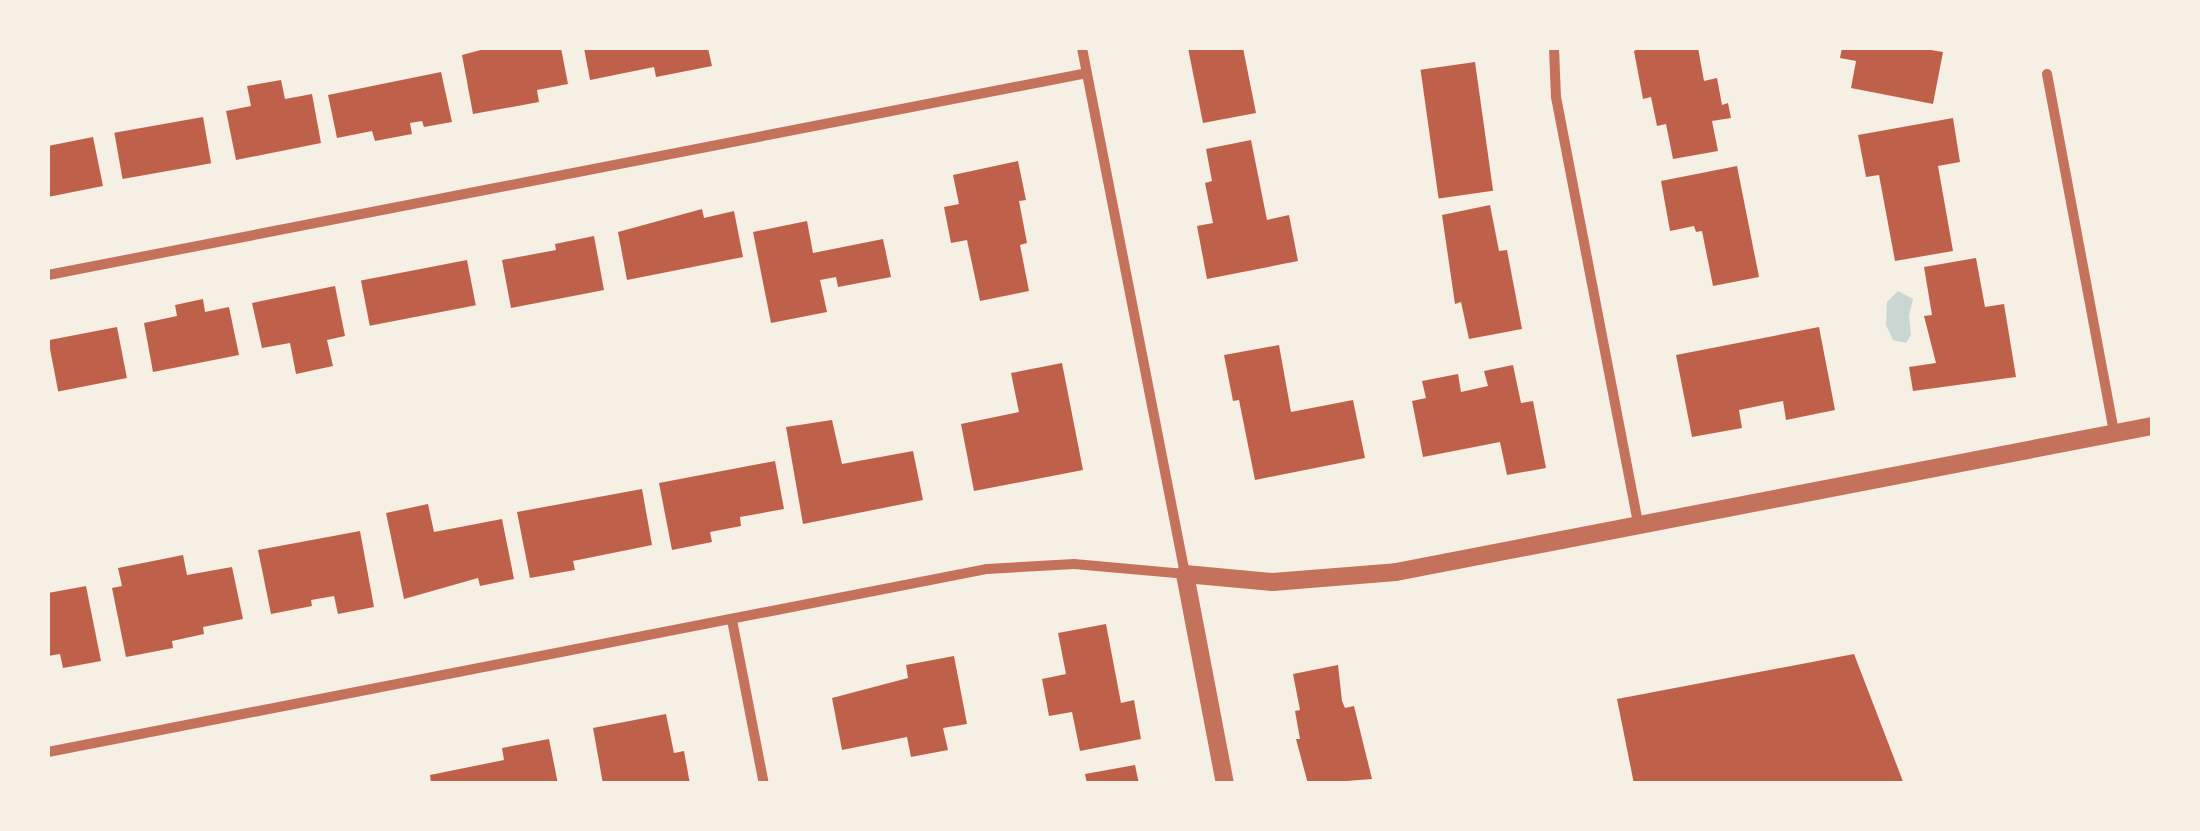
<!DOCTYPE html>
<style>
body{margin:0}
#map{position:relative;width:2200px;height:831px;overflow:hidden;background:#f6efe4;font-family:"DejaVu Sans",sans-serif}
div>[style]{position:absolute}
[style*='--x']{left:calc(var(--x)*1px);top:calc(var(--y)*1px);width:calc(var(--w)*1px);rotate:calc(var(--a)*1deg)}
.water>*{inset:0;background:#c9d6d2}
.building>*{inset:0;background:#bf614a;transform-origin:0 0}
.minor>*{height:10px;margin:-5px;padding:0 5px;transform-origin:5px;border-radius:5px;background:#c5725c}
.tertiary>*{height:18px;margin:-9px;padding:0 9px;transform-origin:9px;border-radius:9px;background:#c5725c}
span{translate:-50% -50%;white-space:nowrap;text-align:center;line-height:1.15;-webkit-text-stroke:10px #f6efe4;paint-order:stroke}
.frame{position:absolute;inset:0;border:50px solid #f6efe4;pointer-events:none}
</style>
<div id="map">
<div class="water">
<i style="clip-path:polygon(1898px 291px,1913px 299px,1909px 316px,1911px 335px,1906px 343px,1893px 340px,1886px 325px,1887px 302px)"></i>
</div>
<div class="building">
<i style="clip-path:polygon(488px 48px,561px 48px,568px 84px,537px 90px,539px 102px,473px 114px,462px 55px)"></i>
<i style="clip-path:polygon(584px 48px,708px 48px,712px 66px,656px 77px,654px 67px,590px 80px)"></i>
<i style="clip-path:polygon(1188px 48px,1243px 48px,1256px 113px,1203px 123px)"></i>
<i style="clip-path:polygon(1640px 48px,1698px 48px,1704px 81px,1717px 78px,1722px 105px,1728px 103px,1731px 118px,1712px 121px,1718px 151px,1673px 159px,1666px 124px,1657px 126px,1651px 97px,1643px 99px,1634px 51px)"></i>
<i style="clip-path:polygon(1842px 48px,1919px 48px,1943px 52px,1933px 104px,1851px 88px,1856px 61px,1840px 58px)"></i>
<i style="left:1475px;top:62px;width:130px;height:55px;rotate:82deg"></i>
<i style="clip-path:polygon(441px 72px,452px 122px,424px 127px,422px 121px,410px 123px,412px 134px,375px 141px,372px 131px,337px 138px,328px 95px)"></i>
<i style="clip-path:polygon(281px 80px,285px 99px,312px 94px,321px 143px,236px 160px,226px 111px,251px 106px,247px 86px)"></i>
<i style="left:203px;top:117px;width:47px;height:90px;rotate:80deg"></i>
<i style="clip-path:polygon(1953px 118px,1960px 162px,1938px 166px,1953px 251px,1895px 261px,1879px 175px,1866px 177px,1858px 135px)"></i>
<i style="clip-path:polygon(93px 137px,103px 186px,48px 197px,48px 146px)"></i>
<i style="clip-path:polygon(1251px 140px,1267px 220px,1289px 215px,1298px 261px,1207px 279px,1197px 226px,1213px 223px,1205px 183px,1212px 181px,1206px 149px)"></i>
<i style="clip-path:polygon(1018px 161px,1026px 200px,1019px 201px,1027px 243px,1020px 245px,1029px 291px,980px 301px,967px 240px,951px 243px,944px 207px,959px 204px,953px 175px)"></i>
<i style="clip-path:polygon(1737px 166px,1759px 277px,1713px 286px,1702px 231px,1696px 232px,1694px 226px,1670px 231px,1661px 181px)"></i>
<i style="clip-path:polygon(1490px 205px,1499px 251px,1507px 250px,1522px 329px,1469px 339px,1461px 302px,1455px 304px,1442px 215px)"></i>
<i style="clip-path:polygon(702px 209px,704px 218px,734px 211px,743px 257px,627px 280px,618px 232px)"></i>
<i style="clip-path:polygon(807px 221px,813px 253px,883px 239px,891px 277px,838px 287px,836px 277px,820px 280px,827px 312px,771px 323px,753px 232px)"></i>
<i style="clip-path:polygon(594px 236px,604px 290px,511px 308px,502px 260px,556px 250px,555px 244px)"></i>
<i style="clip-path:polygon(1976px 258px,1985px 307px,2004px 304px,2016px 377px,1913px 391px,1909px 367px,1936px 363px,1924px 316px,1932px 315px,1924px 267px)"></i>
<i style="left:467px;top:260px;width:46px;height:108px;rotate:79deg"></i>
<i style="clip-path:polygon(335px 286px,345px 336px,327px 340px,333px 366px,296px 374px,290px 343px,262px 348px,252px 303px)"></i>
<i style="clip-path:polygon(203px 299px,205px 312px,229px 307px,239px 355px,153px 372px,144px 323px,177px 316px,175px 305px)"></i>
<i style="left:117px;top:327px;width:52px;height:70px;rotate:79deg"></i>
<i style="clip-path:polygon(1819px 327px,1835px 410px,1786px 420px,1783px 401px,1739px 410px,1742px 428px,1692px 437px,1676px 355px)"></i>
<i style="clip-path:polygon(1279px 345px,1291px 412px,1353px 400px,1365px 458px,1255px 480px,1239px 400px,1233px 401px,1224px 355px)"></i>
<i style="clip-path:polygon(1062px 363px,1083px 470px,974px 491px,961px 424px,1019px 412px,1011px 373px)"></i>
<i style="clip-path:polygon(1513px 365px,1521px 403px,1533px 401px,1546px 468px,1507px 475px,1500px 442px,1423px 457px,1412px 401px,1426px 398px,1422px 381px,1458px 374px,1461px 392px,1488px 386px,1484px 371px)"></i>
<i style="clip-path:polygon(832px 420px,842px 464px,913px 451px,923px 500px,803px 524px,786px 427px)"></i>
<i style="clip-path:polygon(775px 461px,784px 509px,740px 517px,741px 526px,710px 532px,712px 542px,672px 550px,659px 483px)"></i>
<i style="clip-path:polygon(642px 489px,652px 545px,573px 561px,575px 570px,530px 578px,517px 512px)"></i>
<i style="clip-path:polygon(428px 504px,434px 532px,502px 519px,514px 579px,480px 586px,478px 578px,404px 599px,386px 513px)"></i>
<i style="clip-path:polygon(360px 531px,374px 607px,338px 614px,334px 596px,311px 600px,312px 606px,271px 614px,258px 550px)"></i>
<i style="clip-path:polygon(183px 555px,187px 575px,232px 567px,243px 619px,203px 627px,204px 634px,172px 641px,173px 648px,126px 657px,112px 588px,122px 586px,118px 568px)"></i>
<i style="clip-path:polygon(86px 586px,101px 661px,63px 668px,60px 654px,48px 656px,48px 593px)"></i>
<i style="clip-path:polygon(1106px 624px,1121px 703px,1134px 700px,1141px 739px,1080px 751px,1072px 712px,1049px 716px,1042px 679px,1066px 674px,1058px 633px)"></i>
<i style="clip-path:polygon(1854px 654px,1904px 784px,1634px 784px,1617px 699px)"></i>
<i style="clip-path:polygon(954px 656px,967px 724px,943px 728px,948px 750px,911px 757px,907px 737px,842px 750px,832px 698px,908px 678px,906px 665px)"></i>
<i style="clip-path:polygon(1338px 665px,1342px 701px,1345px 708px,1354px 706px,1372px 779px,1308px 784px,1296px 739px,1300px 739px,1295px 711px,1300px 710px,1293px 674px)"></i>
<i style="clip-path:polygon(666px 714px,674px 753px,684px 751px,690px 784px,603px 784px,593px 728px)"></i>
<i style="clip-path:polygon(549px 739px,558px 784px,431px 784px,430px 775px,504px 760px,502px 748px)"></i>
<i style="clip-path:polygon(1135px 765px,1139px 784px,1087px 784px,1085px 774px)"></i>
</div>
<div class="minor">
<i style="--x:1554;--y:48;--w:49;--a:87.7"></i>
<i style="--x:1556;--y:97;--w:437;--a:79.1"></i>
<i style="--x:2047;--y:74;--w:365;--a:79.4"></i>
<i style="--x:48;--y:275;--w:1058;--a:-11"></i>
<i style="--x:732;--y:620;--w:167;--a:79"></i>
<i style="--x:48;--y:752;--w:957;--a:-11.03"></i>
<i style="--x:987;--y:569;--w:87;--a:-3.3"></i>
<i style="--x:1074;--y:564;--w:111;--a:5.1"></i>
<i style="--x:1185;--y:574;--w:536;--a:-101.08"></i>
</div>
<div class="tertiary">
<i style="--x:1225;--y:784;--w:214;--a:-100.8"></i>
<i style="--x:1185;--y:574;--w:88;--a:5.2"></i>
<i style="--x:1273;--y:582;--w:123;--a:-4.6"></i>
<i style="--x:1396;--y:572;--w:770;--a:-10.93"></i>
</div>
<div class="frame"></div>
</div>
